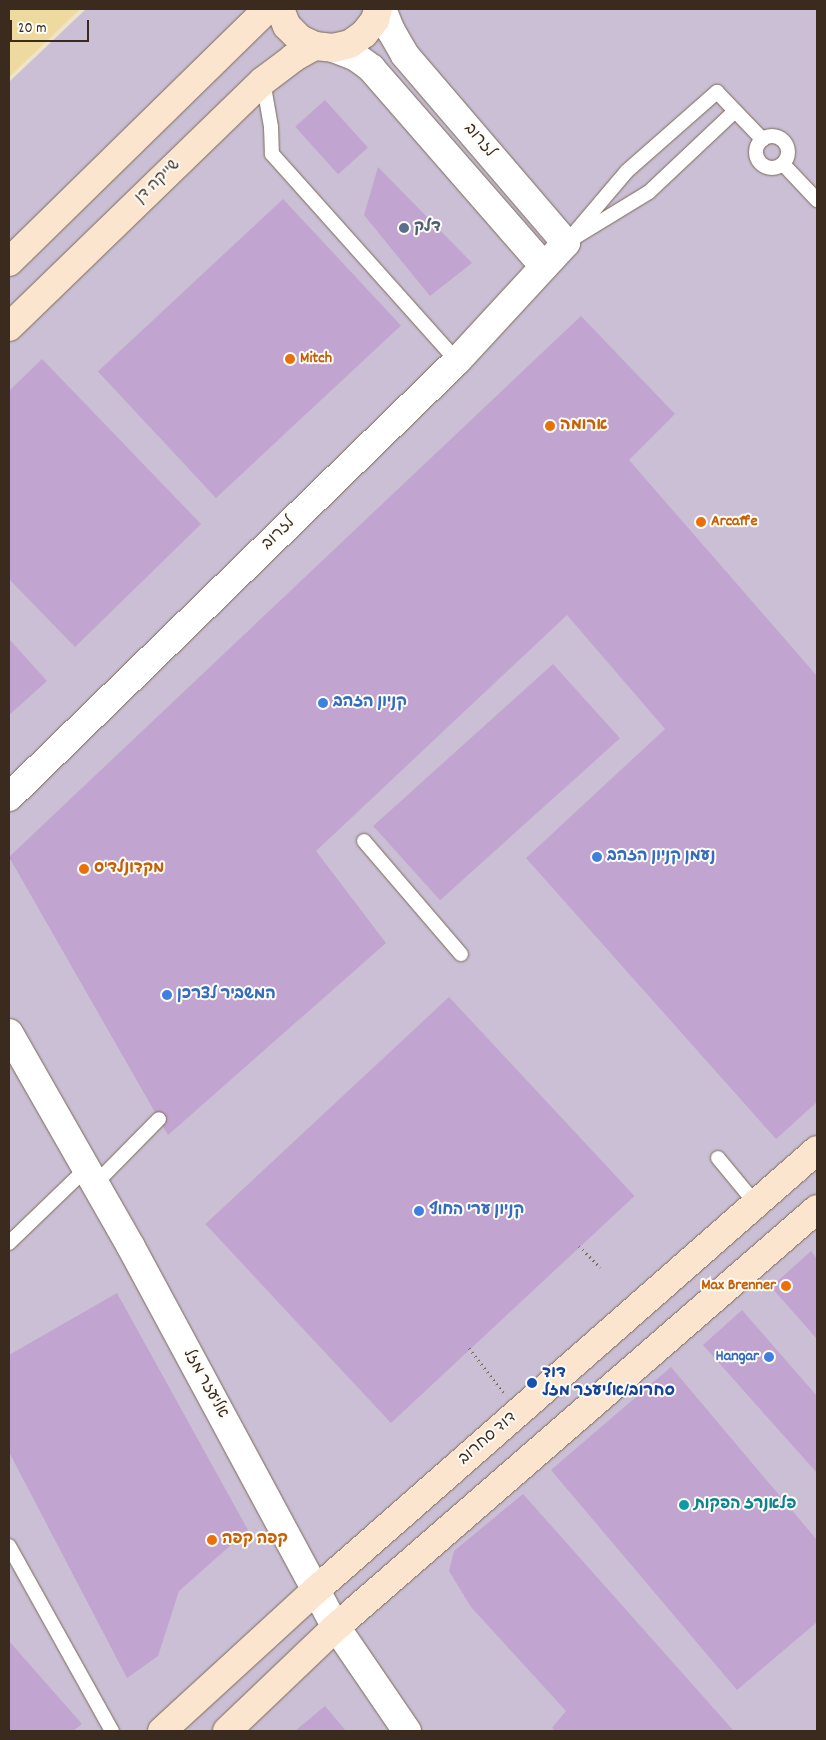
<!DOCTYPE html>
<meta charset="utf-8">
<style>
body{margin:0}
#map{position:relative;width:826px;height:1740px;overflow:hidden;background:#efe4c7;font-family:Dekko,"Playpen Sans Hebrew",sans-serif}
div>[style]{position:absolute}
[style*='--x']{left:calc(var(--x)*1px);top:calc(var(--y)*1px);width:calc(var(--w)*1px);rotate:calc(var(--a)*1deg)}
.industrial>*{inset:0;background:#cbbfd5}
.sand>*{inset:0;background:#eeda9e}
.building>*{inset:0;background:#c1a4cf;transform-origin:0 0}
.path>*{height:3px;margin-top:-1.5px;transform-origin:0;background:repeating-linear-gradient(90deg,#7a6b59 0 1px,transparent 0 5px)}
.roads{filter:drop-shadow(0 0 1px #7a6b59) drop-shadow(0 0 1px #7a6b59)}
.lane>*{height:14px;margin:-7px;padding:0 7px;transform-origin:7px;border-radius:7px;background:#fff}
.lane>.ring{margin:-7px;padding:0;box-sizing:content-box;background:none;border:14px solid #fff;border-radius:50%}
.street>*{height:28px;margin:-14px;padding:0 14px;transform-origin:14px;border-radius:14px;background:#fff}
.secondary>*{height:28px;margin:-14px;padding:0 14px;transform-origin:14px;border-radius:14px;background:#fce5cf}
.dots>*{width:14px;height:14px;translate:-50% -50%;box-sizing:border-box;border:2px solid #fdfcf7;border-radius:50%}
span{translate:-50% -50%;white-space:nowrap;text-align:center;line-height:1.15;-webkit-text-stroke:4px #fdfcf7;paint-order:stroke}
.street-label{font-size:16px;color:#3b2a1e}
.service-label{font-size:16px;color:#4e5e75;font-weight:700}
.left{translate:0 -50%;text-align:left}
.food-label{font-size:16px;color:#c56008;font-weight:700}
.right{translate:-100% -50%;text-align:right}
.shop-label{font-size:16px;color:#366cbe;font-weight:700}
.transit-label{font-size:16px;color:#164399;font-weight:700}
.culture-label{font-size:16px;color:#0d838f;font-weight:700}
.frame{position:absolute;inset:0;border:10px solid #3b2a1e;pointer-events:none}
.scale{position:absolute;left:10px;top:20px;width:79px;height:22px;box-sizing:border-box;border:2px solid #3b2a1e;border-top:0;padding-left:6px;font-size:15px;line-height:18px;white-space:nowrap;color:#3b2a1e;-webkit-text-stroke:4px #fdfcf7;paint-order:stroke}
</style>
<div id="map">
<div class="industrial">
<i style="clip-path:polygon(86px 9px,817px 9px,817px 1731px,9px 1731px,9px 82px)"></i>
</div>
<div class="sand">
<i style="clip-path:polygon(9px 9px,80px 9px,9px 77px)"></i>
</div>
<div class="building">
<i style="left:325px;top:100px;width:64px;height:40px;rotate:48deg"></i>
<i style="clip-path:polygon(378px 167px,472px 263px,430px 296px,364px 215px)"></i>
<i style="left:283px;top:199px;width:173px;height:253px;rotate:47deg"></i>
<i style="clip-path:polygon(581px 316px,675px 414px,629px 460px,817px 676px,817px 1102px,776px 1139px,526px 858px,665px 729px,567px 615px,316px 851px,386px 943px,168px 1135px,9px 857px)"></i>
<i style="clip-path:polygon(42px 359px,201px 524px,75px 647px,9px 579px,9px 391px)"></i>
<i style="clip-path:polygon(9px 639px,47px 681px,9px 715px)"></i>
<i style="left:553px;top:664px;width:100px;height:242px;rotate:48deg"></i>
<i style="left:449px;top:997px;width:272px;height:333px;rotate:47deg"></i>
<i style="clip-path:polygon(811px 1251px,817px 1259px,817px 1339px,771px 1287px)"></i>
<i style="clip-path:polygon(117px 1293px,248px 1530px,179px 1591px,158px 1656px,127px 1678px,9px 1452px,9px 1355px)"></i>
<i style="clip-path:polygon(742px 1310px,817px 1396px,817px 1473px,703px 1345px)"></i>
<i style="clip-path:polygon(671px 1367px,817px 1540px,817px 1622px,737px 1690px,551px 1470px)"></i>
<i style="clip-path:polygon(523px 1494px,733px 1730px,555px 1731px,552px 1728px,566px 1711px,471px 1607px,449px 1571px,454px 1551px)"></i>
<i style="clip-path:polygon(9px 1641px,82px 1724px,73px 1731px,9px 1731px)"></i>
<i style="clip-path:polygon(325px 1706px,346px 1731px,295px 1731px)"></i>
</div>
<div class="path">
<i style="--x:9;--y:858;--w:1;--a:-90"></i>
<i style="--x:579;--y:1246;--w:30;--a:45"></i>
<i style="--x:469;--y:1348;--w:56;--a:52.3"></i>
</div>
<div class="roads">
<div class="lane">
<i style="--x:263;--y:81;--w:47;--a:80.1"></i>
<i style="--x:271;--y:127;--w:27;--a:88"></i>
<i style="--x:272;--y:154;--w:278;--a:48.2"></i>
<i class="ring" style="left:756px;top:136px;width:18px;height:18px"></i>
<i style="--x:783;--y:164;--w:50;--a:46.6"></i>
<i style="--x:577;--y:236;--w:84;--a:-31.4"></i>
<i style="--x:649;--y:192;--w:118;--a:-43.3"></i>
<i style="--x:566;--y:243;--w:94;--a:-49.7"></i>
<i style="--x:627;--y:171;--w:120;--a:-41.3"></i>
<i style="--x:717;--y:92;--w:66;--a:46.2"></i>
<i style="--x:364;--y:841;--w:149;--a:49.4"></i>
<i style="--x:718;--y:1158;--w:60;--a:50.4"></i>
<i style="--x:95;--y:1184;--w:91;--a:-45.4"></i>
<i style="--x:9;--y:1243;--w:107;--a:-43.9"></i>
<i style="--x:9;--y:1546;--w:212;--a:60.9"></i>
</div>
<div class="street">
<i style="--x:333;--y:48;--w:25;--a:21"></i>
<i style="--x:356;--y:57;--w:19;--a:36"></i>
<i style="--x:371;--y:68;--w:263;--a:48.9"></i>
<i style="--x:9;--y:797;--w:625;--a:-44.22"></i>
<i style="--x:457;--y:361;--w:161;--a:-47.3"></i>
<i style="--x:566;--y:243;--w:248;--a:-130.6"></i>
<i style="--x:405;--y:55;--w:28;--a:-120"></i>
<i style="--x:391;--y:31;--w:24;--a:-112"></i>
<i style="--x:9;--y:1033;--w:246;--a:60.3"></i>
<i style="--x:131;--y:1247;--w:432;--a:61.7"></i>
<i style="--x:336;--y:1627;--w:126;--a:55.7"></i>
</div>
<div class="secondary">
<i style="--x:280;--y:9;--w:18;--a:68"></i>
<i style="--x:287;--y:26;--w:18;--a:45"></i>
<i style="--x:300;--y:39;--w:17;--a:25"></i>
<i style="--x:315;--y:46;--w:18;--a:6"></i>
<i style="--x:333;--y:48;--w:17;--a:-13"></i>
<i style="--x:350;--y:44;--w:17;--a:-36"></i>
<i style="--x:364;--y:34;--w:18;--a:-52"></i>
<i style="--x:375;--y:20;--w:11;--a:-75"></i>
<i style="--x:9;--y:262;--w:361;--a:-44.4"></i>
<i style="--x:9;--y:327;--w:354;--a:-44.1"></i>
<i style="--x:263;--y:81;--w:38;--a:-37"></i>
<i style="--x:293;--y:58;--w:25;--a:-29"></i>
<i style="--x:162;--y:1731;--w:210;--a:-42.5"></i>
<i style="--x:317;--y:1589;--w:665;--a:-41.28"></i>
<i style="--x:227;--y:1731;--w:151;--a:-43.7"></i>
<i style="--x:336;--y:1627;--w:637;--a:-40.99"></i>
</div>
</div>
<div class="dots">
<i style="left:404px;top:228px;background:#5c6f8a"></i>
<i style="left:290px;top:359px;background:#e8710a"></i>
<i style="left:550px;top:426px;background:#e8710a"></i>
<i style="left:701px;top:522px;background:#e8710a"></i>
<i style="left:323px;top:703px;background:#3f7fe0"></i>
<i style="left:597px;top:857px;background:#3f7fe0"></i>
<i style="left:84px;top:869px;background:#e8710a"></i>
<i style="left:167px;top:995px;background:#3f7fe0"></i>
<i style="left:419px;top:1211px;background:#3f7fe0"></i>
<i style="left:786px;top:1286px;background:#e8710a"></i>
<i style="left:769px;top:1357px;background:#3f7fe0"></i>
<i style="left:532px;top:1383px;background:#1a4fb4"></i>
<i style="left:684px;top:1505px;background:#0f9aa8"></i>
<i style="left:212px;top:1540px;background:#e8710a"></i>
</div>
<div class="street-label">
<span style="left:479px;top:141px;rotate:50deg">לזרוב</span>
<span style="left:158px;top:182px;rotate:-44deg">שייקה דן</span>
<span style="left:279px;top:534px;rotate:-44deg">לזרוב</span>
<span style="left:205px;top:1384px;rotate:61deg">אליעזר מזל</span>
<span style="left:488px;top:1439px;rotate:-41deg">דוד סחרוב</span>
</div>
<div class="service-label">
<span class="left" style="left:414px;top:228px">דלק</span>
</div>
<div class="food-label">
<span class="left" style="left:300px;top:359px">Mitch</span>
<span class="left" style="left:560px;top:426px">ארומה</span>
<span class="left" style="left:711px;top:522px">Arcaffe</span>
<span class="left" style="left:94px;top:869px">מקדונלד'ס</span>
<span class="right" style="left:776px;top:1286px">Max Brenner</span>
<span class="left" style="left:222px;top:1540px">קפה קפה</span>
</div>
<div class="shop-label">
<span class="left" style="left:333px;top:703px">קניון הזהב</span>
<span class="left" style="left:607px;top:857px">נעמן קניון הזהב</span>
<span class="left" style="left:177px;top:995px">המשביר לצרכן</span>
<span class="left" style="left:429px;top:1211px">קניון ערי החוף</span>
<span class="right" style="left:759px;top:1357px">Hangar</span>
</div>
<div class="transit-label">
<span class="left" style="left:542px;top:1383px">דוד<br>סחרוב/אליעזר מזל</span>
</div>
<div class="culture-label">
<span class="left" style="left:694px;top:1505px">פלאנרז הפקות</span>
</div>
<div class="frame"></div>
<div class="scale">20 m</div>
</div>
